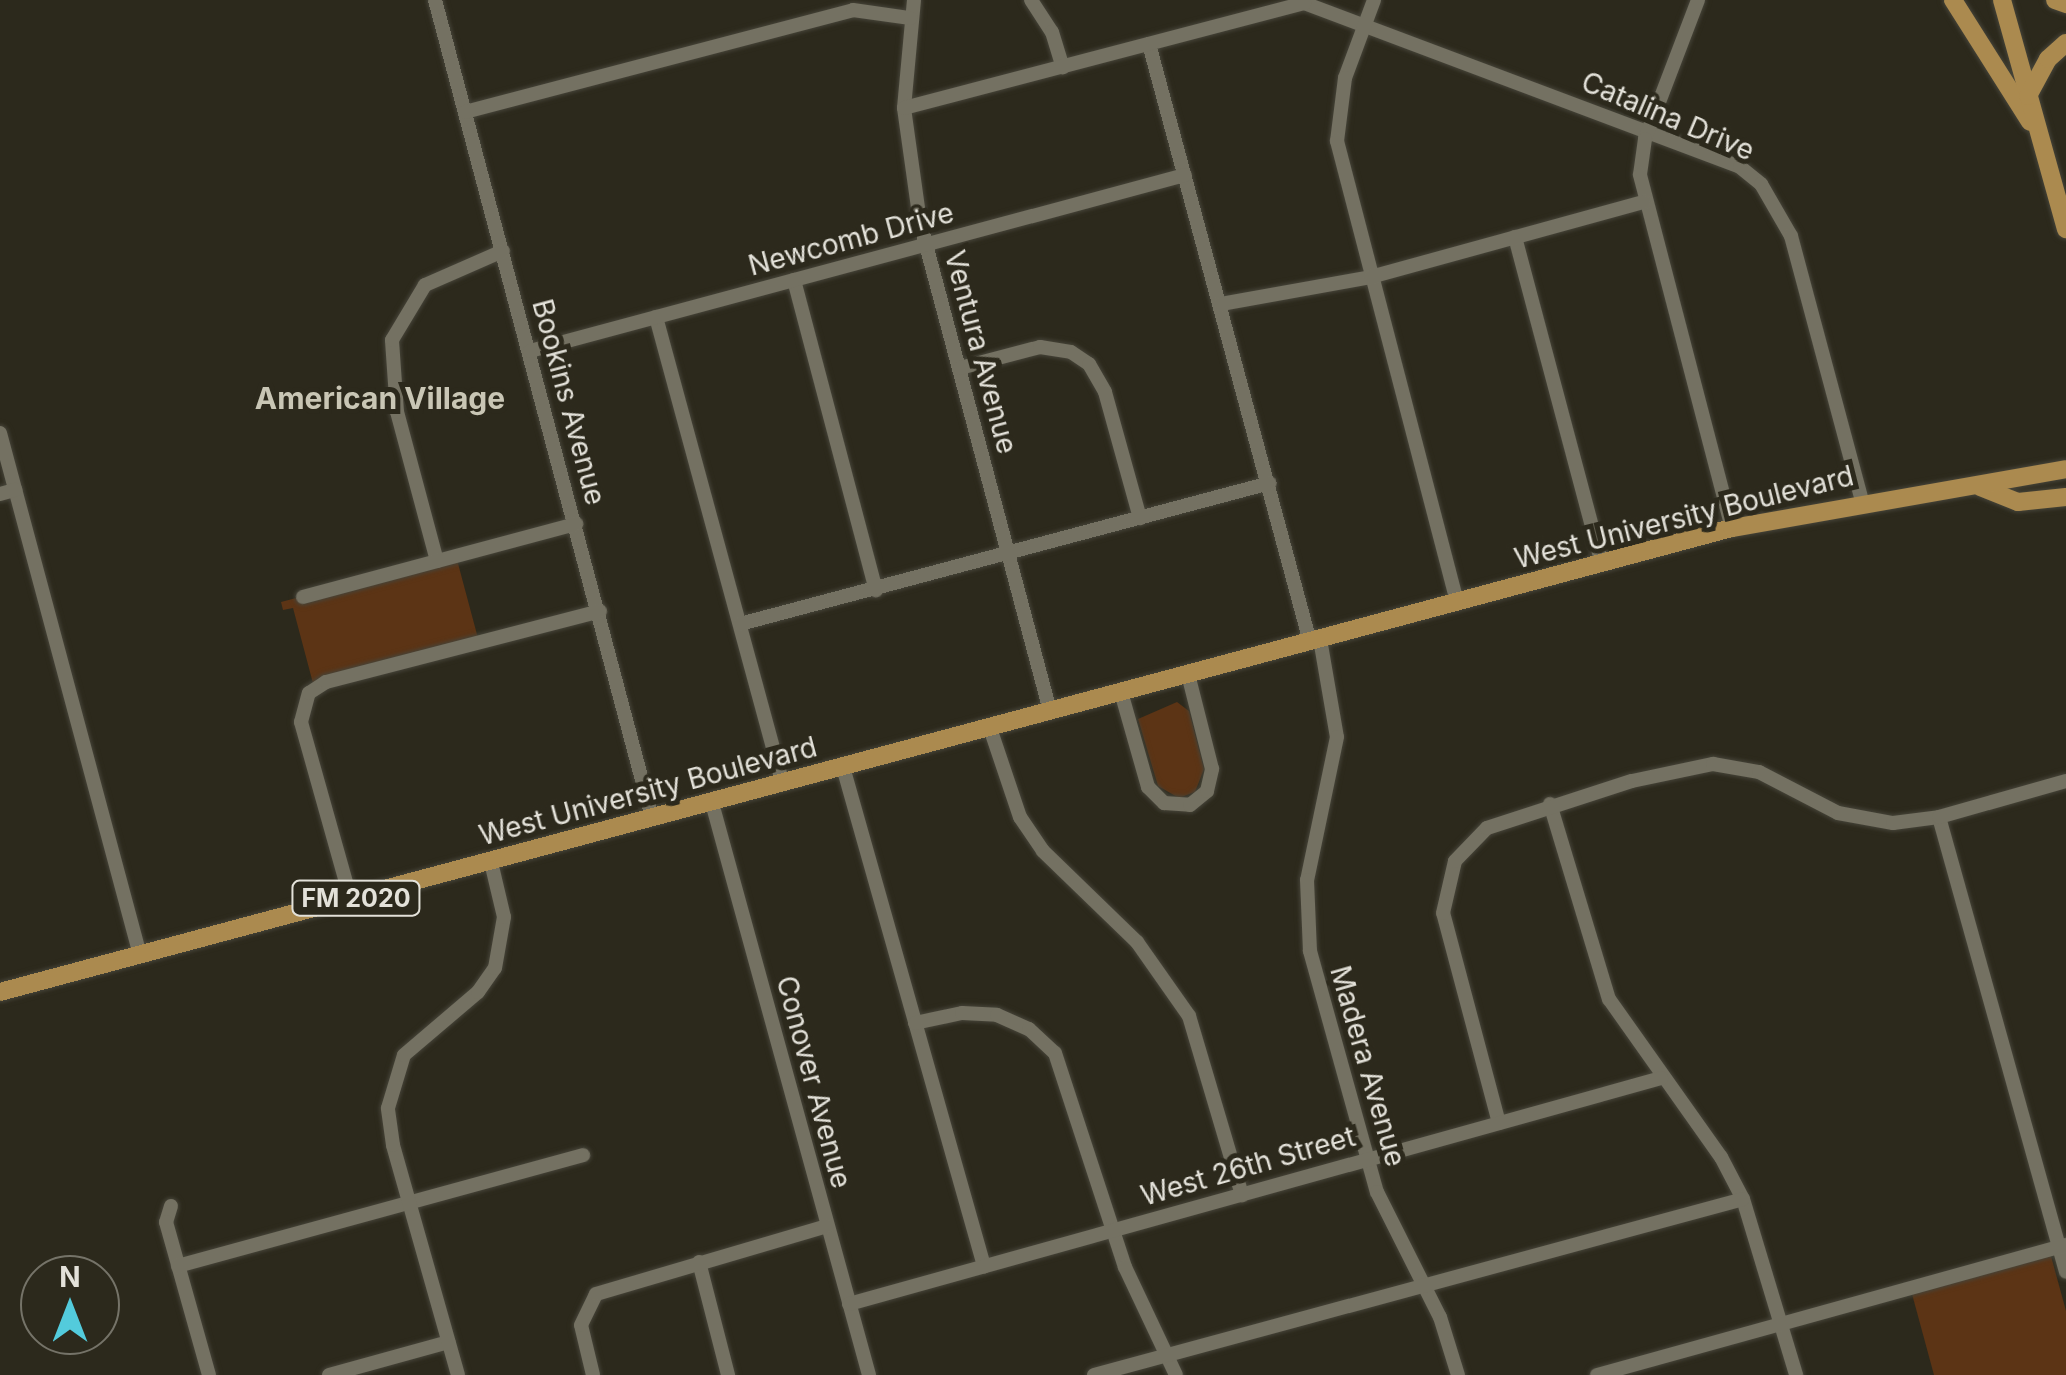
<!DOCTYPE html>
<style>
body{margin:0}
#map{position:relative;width:2066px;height:1375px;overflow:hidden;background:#2c291c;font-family:Inter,sans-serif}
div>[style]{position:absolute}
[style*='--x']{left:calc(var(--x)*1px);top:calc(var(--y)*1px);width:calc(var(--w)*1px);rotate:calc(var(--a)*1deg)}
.green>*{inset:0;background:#5c3415}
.roads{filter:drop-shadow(0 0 2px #464439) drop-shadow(0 0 2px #464439)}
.minor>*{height:14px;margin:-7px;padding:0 7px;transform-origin:7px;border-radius:7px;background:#747162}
.major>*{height:18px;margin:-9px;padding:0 9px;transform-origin:9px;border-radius:9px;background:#ab8a4f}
span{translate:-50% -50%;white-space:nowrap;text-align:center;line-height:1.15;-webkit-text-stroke:10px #2c291c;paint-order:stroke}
.shield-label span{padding:2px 8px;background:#2c291c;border:2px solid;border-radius:8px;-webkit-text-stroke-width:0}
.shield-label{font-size:25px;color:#e3e1d9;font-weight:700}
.street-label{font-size:28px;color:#e3e1d9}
.neighbourhood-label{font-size:30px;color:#c9c6b5;font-weight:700}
.north{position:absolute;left:20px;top:1255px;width:100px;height:100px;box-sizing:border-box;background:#2c291c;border:2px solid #757368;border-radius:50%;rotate:0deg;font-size:28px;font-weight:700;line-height:40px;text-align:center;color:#e3e1d9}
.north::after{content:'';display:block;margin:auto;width:35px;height:45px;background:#53cbdc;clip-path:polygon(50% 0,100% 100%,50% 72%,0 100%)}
</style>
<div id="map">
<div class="green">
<i style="clip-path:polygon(456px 556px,479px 642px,314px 687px,293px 608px,283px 610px,281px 602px)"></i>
<i style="clip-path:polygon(1177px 702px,1189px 711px,1204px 769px,1195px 792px,1179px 798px,1158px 786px,1138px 719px)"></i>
<i style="clip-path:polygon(2051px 1256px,2066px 1311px,2066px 1375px,1934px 1375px,1912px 1294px)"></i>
</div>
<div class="roads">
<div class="minor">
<i style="--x:435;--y:0;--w:846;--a:75.14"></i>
<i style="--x:914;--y:0;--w:108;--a:95.3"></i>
<i style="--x:904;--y:108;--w:115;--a:82"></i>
<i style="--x:920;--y:222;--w:506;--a:75.11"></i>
<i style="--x:1031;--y:0;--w:38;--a:57"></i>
<i style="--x:1052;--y:32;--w:37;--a:73"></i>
<i style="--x:1296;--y:0;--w:474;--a:20.6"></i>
<i style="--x:1740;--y:167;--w:27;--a:39"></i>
<i style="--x:1761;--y:184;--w:60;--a:60"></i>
<i style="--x:1791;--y:236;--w:274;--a:75"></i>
<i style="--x:1374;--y:0;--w:83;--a:110.4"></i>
<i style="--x:1345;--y:78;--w:64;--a:97.2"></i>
<i style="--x:1337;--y:141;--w:475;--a:75.4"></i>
<i style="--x:1698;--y:0;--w:149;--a:110.9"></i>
<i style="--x:1645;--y:139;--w:36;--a:98"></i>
<i style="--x:1640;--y:175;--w:365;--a:75.4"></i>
<i style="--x:1149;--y:44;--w:619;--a:74.93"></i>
<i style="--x:904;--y:108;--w:414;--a:-14.7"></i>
<i style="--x:465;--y:112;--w:401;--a:-14.7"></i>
<i style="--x:853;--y:10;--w:58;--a:8"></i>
<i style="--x:1515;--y:237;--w:337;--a:75.1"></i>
<i style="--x:794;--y:280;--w:321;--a:75.2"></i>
<i style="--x:1221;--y:304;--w:152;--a:-10.2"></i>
<i style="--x:1371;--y:277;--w:283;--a:-15.4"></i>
<i style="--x:656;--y:317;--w:483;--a:74.8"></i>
<i style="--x:530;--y:351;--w:678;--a:-15.04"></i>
<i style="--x:960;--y:368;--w:83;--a:-14.7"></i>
<i style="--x:1040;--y:347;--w:31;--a:9"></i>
<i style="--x:1071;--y:352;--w:22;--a:34"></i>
<i style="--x:1089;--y:364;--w:32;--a:60"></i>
<i style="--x:1105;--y:392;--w:131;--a:74.5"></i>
<i style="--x:0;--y:433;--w:540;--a:74.99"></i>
<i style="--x:0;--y:494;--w:16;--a:-15"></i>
<i style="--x:437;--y:561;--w:154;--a:-105"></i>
<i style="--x:397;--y:412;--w:72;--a:-94"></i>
<i style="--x:392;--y:340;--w:64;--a:-59"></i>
<i style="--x:425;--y:285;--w:85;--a:-23.6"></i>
<i style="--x:303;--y:597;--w:283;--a:-15"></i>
<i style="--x:740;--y:624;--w:548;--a:-14.9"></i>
<i style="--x:1320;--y:639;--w:99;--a:80.2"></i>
<i style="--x:1337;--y:737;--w:146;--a:101.8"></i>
<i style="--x:1307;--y:880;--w:71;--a:87.6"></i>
<i style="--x:1310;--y:951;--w:250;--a:74.5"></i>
<i style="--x:1377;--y:1192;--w:140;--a:63.3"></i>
<i style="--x:1440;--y:1317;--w:61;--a:72.8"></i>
<i style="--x:1121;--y:692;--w:99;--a:74.1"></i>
<i style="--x:1148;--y:787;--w:23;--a:45"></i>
<i style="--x:1164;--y:803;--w:26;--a:4"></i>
<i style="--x:1190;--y:805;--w:22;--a:-39"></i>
<i style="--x:1207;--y:791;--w:23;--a:-77"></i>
<i style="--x:1212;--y:769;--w:98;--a:-104.2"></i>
<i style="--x:990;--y:728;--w:94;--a:71.4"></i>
<i style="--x:1020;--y:817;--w:41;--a:55.9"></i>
<i style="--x:1043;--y:851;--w:131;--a:44.1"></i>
<i style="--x:1137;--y:942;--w:90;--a:54.9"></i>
<i style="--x:1189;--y:1016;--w:187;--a:73.5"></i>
<i style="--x:843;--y:767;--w:519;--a:74.22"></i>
<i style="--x:712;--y:803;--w:593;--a:74.65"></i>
<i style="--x:1550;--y:804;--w:204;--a:73.2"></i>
<i style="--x:1609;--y:999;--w:194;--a:54.7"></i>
<i style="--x:1721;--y:1157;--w:47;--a:62.4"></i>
<i style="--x:1743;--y:1199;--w:184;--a:73.2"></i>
<i style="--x:1939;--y:817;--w:472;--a:74.4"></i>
<i style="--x:351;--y:900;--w:185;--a:-105.7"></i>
<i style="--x:301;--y:722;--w:30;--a:-75"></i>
<i style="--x:309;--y:693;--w:20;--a:-33"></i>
<i style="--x:326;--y:682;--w:283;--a:-14.5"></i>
<i style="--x:915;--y:1023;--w:48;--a:-12"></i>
<i style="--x:962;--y:1013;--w:35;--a:3"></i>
<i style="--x:997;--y:1015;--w:35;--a:24"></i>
<i style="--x:1029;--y:1029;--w:35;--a:43"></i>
<i style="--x:1055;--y:1053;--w:225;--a:71.9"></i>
<i style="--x:1125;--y:1267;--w:119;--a:64.7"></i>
<i style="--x:1499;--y:1123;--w:217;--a:-104.9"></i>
<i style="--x:1443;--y:913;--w:53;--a:-77"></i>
<i style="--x:1455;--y:861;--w:46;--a:-45.9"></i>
<i style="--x:1487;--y:828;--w:152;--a:-18"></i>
<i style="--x:1632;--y:781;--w:83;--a:-11.9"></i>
<i style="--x:1713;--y:764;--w:47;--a:9.9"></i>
<i style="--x:1759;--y:772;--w:89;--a:27.4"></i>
<i style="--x:1838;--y:813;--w:56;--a:10.3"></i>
<i style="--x:1893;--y:823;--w:46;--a:-7.4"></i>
<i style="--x:1939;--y:817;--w:132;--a:-15.8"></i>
<i style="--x:171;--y:1206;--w:17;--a:107"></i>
<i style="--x:166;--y:1222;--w:159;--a:74.3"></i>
<i style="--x:699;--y:1262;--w:117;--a:75.6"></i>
<i style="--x:178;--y:1266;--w:420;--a:-15.3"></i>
<i style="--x:849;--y:1304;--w:843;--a:-15.55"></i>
<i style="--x:329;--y:1375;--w:124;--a:-15.4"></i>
<i style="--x:458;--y:1375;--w:239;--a:-105.8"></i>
<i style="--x:393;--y:1145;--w:37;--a:-98"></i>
<i style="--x:388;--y:1108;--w:55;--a:-73.2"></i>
<i style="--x:404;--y:1055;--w:97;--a:-40.4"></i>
<i style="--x:478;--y:992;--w:29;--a:-55"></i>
<i style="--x:495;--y:968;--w:52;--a:-80"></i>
<i style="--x:504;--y:917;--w:57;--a:-103.3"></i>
<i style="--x:593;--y:1375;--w:51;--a:-103.5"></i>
<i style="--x:581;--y:1325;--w:34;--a:-64"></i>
<i style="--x:596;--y:1294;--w:241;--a:-16.4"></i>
<i style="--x:1094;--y:1375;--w:672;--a:-15.17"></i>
<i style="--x:1597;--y:1375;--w:487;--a:-15.5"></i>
</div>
<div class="major">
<i style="--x:1953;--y:0;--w:144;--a:57.7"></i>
<i style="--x:2002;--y:0;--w:238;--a:74.4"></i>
<i style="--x:2055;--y:0;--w:12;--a:20"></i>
<i style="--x:2028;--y:96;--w:42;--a:-61.6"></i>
<i style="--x:2048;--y:59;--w:24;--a:-42"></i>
<i style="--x:1980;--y:487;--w:41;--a:21.5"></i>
<i style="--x:2018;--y:502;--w:48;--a:-5.9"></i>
<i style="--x:0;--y:992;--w:1793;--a:-15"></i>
<i style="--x:1732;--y:528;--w:339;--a:-10"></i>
</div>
</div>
<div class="shield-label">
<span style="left:356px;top:898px">FM 2020</span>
</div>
<div class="street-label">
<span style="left:1668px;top:116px;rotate:23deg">Catalina Drive</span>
<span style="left:851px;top:239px;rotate:-15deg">Newcomb Drive</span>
<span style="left:981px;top:352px;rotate:75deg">Ventura Avenue</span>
<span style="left:569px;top:402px;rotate:75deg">Bookins Avenue</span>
<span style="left:1684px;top:517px;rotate:-14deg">West University Boulevard</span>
<span style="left:648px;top:791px;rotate:-15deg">West University Boulevard</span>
<span style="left:1368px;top:1066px;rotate:74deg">Madera Avenue</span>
<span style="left:814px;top:1082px;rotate:75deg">Conover Avenue</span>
<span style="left:1248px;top:1166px;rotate:-16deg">West 26th Street</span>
</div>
<div class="neighbourhood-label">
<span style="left:380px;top:398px">American Village</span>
</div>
<div class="north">N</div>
</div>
